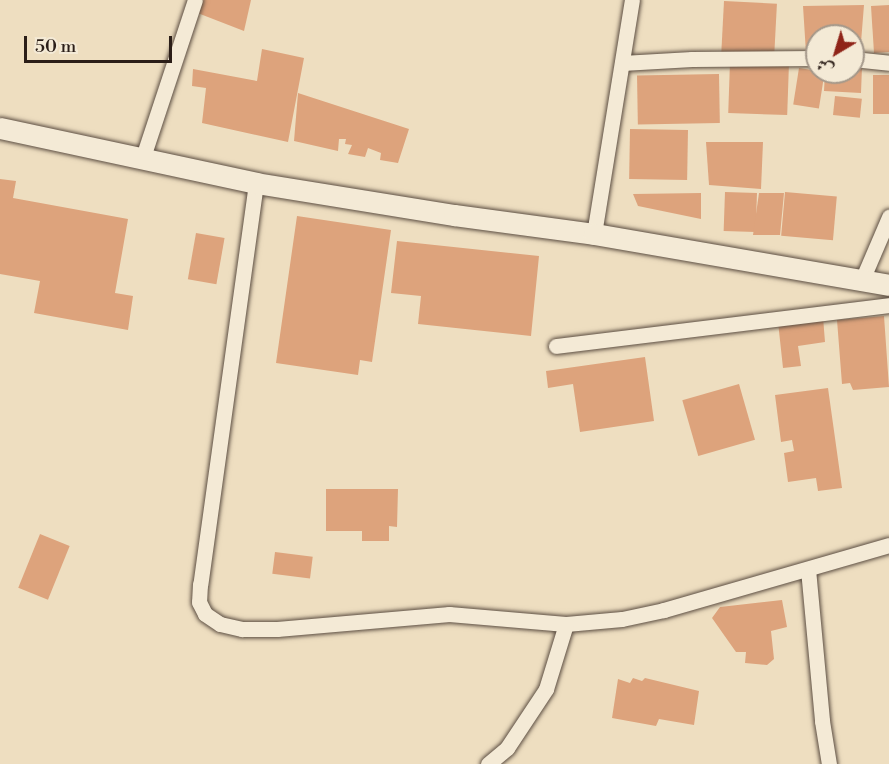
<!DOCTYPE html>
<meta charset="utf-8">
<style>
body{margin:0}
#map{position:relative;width:889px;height:764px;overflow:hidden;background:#eedec0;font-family:"Libre Bodoni",Amiri,serif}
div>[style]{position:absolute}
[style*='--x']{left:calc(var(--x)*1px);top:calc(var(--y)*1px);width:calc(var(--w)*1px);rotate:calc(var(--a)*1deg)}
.building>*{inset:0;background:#dda37c;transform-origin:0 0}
.roads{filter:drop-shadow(0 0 2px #5c4e42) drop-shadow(0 0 2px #5c4e42)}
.street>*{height:15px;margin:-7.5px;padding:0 7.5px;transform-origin:7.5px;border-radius:7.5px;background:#f4ead6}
.secondary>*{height:21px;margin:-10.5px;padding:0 10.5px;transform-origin:10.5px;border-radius:10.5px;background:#f4ead6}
span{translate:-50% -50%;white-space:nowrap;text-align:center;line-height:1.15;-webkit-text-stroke:4.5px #f4ead6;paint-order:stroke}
.north{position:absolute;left:805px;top:24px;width:60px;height:60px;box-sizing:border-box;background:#f4ead6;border:2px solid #a4988a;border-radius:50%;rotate:218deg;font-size:16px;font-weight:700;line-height:24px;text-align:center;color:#2b1e18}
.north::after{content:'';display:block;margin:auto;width:21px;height:27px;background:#8f2418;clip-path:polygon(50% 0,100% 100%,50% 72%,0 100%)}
.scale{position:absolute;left:24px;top:36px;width:148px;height:27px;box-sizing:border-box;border:3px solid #2b1e18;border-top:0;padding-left:8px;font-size:18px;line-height:21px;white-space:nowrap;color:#2b1e18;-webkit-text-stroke:4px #f4ead6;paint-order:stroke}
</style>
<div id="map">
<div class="building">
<i style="clip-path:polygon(198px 0,251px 0,244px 31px,195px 12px)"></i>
<i style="left:724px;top:1px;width:53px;height:52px;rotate:3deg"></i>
<i style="clip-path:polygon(864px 5px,860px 55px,853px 55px,853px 36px,817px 36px,817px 54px,806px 53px,803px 6px)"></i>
<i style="clip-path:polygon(889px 5px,889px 52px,874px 53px,871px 6px)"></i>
<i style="clip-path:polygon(262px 49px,304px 58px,288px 142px,202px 123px,206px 88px,192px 86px,193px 69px,257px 81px)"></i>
<i style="left:730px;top:62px;width:59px;height:51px;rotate:2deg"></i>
<i style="clip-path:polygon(853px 66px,862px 67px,861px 93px,824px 91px,825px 72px,853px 72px)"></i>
<i style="left:799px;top:68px;width:26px;height:37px;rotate:9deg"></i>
<i style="left:719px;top:74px;width:49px;height:82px;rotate:89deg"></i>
<i style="left:873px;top:75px;width:16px;height:39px"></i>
<i style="clip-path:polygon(298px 93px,409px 129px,398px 163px,380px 160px,381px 153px,368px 148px,365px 157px,348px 154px,352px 145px,345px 144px,346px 139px,339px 139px,338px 151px,294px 141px)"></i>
<i style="left:835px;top:96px;width:27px;height:19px;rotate:6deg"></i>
<i style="left:630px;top:129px;width:58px;height:50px;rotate:1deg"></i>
<i style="clip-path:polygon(706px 142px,763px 142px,761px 189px,709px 185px)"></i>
<i style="clip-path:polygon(0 179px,16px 181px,13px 198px,128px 219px,115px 293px,133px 296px,128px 330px,34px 313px,40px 281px,0 274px)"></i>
<i style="left:725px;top:192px;width:32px;height:39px;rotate:2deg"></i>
<i style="left:785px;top:192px;width:52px;height:44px;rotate:5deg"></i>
<i style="clip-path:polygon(701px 193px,701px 219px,638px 206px,633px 194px)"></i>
<i style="clip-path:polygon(759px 193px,784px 193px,780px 235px,753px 235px)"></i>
<i style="clip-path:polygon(297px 216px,391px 230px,372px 362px,360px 360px,358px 375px,276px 363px)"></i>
<i style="left:196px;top:233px;width:29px;height:47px;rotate:10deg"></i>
<i style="clip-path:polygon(397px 241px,539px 256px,531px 336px,418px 324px,421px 296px,391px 293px)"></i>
<i style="clip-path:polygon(884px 316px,889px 387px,853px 390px,850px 383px,842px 384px,837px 320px)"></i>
<i style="clip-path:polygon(823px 317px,825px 342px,798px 346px,801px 366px,783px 368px,778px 322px)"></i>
<i style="clip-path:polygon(645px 357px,654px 421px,580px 432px,573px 384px,548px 388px,546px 371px)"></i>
<i style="left:739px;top:384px;width:58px;height:59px;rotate:74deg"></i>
<i style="clip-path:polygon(828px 388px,842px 488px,818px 491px,816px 478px,788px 482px,784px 453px,794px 451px,792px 440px,781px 442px,775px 395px)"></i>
<i style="clip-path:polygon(326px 489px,398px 489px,397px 527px,389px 526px,389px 541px,362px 541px,362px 531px,326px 531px)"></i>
<i style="left:40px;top:534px;width:32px;height:58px;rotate:22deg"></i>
<i style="left:275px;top:552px;width:38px;height:22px;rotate:7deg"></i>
<i style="clip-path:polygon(782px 600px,787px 627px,771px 631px,774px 659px,767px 665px,745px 663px,746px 652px,736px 652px,712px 618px,720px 607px)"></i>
<i style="clip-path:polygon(633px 678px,642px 681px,645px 678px,699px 691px,694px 725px,659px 719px,656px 726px,612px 718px,618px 679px,630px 683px)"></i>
</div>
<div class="roads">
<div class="street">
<i style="--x:853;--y:59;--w:36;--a:6"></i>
<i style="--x:622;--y:63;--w:70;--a:-3.3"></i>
<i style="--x:692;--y:59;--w:125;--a:-0.5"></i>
<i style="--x:143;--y:157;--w:165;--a:-71.7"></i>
<i style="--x:256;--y:183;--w:405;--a:97.9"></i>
<i style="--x:200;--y:584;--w:18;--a:93"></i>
<i style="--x:199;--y:602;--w:13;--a:63"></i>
<i style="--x:205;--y:614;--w:18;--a:34"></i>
<i style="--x:220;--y:624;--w:23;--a:13"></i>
<i style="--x:242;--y:629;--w:35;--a:0"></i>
<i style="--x:277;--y:629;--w:173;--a:-5"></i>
<i style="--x:449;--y:614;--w:117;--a:4.9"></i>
<i style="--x:566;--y:624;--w:56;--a:-5.1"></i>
<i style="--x:622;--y:619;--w:43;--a:-12.1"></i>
<i style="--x:664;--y:610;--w:234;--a:-16.1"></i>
<i style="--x:594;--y:234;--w:237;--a:-80.8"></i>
<i style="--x:862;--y:280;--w:69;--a:-66.8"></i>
<i style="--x:556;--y:346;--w:336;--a:-7"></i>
<i style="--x:808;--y:569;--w:153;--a:84.7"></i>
<i style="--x:822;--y:721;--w:44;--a:80.8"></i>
<i style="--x:488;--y:764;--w:25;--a:-40"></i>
<i style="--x:507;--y:748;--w:71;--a:-56.5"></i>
<i style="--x:546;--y:689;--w:68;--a:-72.9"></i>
</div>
<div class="secondary">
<i style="--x:0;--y:128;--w:262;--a:12.1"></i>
<i style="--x:256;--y:183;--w:201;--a:9.2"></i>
<i style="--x:454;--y:215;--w:141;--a:7.7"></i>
<i style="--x:594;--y:234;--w:299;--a:9.8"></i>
</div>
</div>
<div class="north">ش</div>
<div class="scale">50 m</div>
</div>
